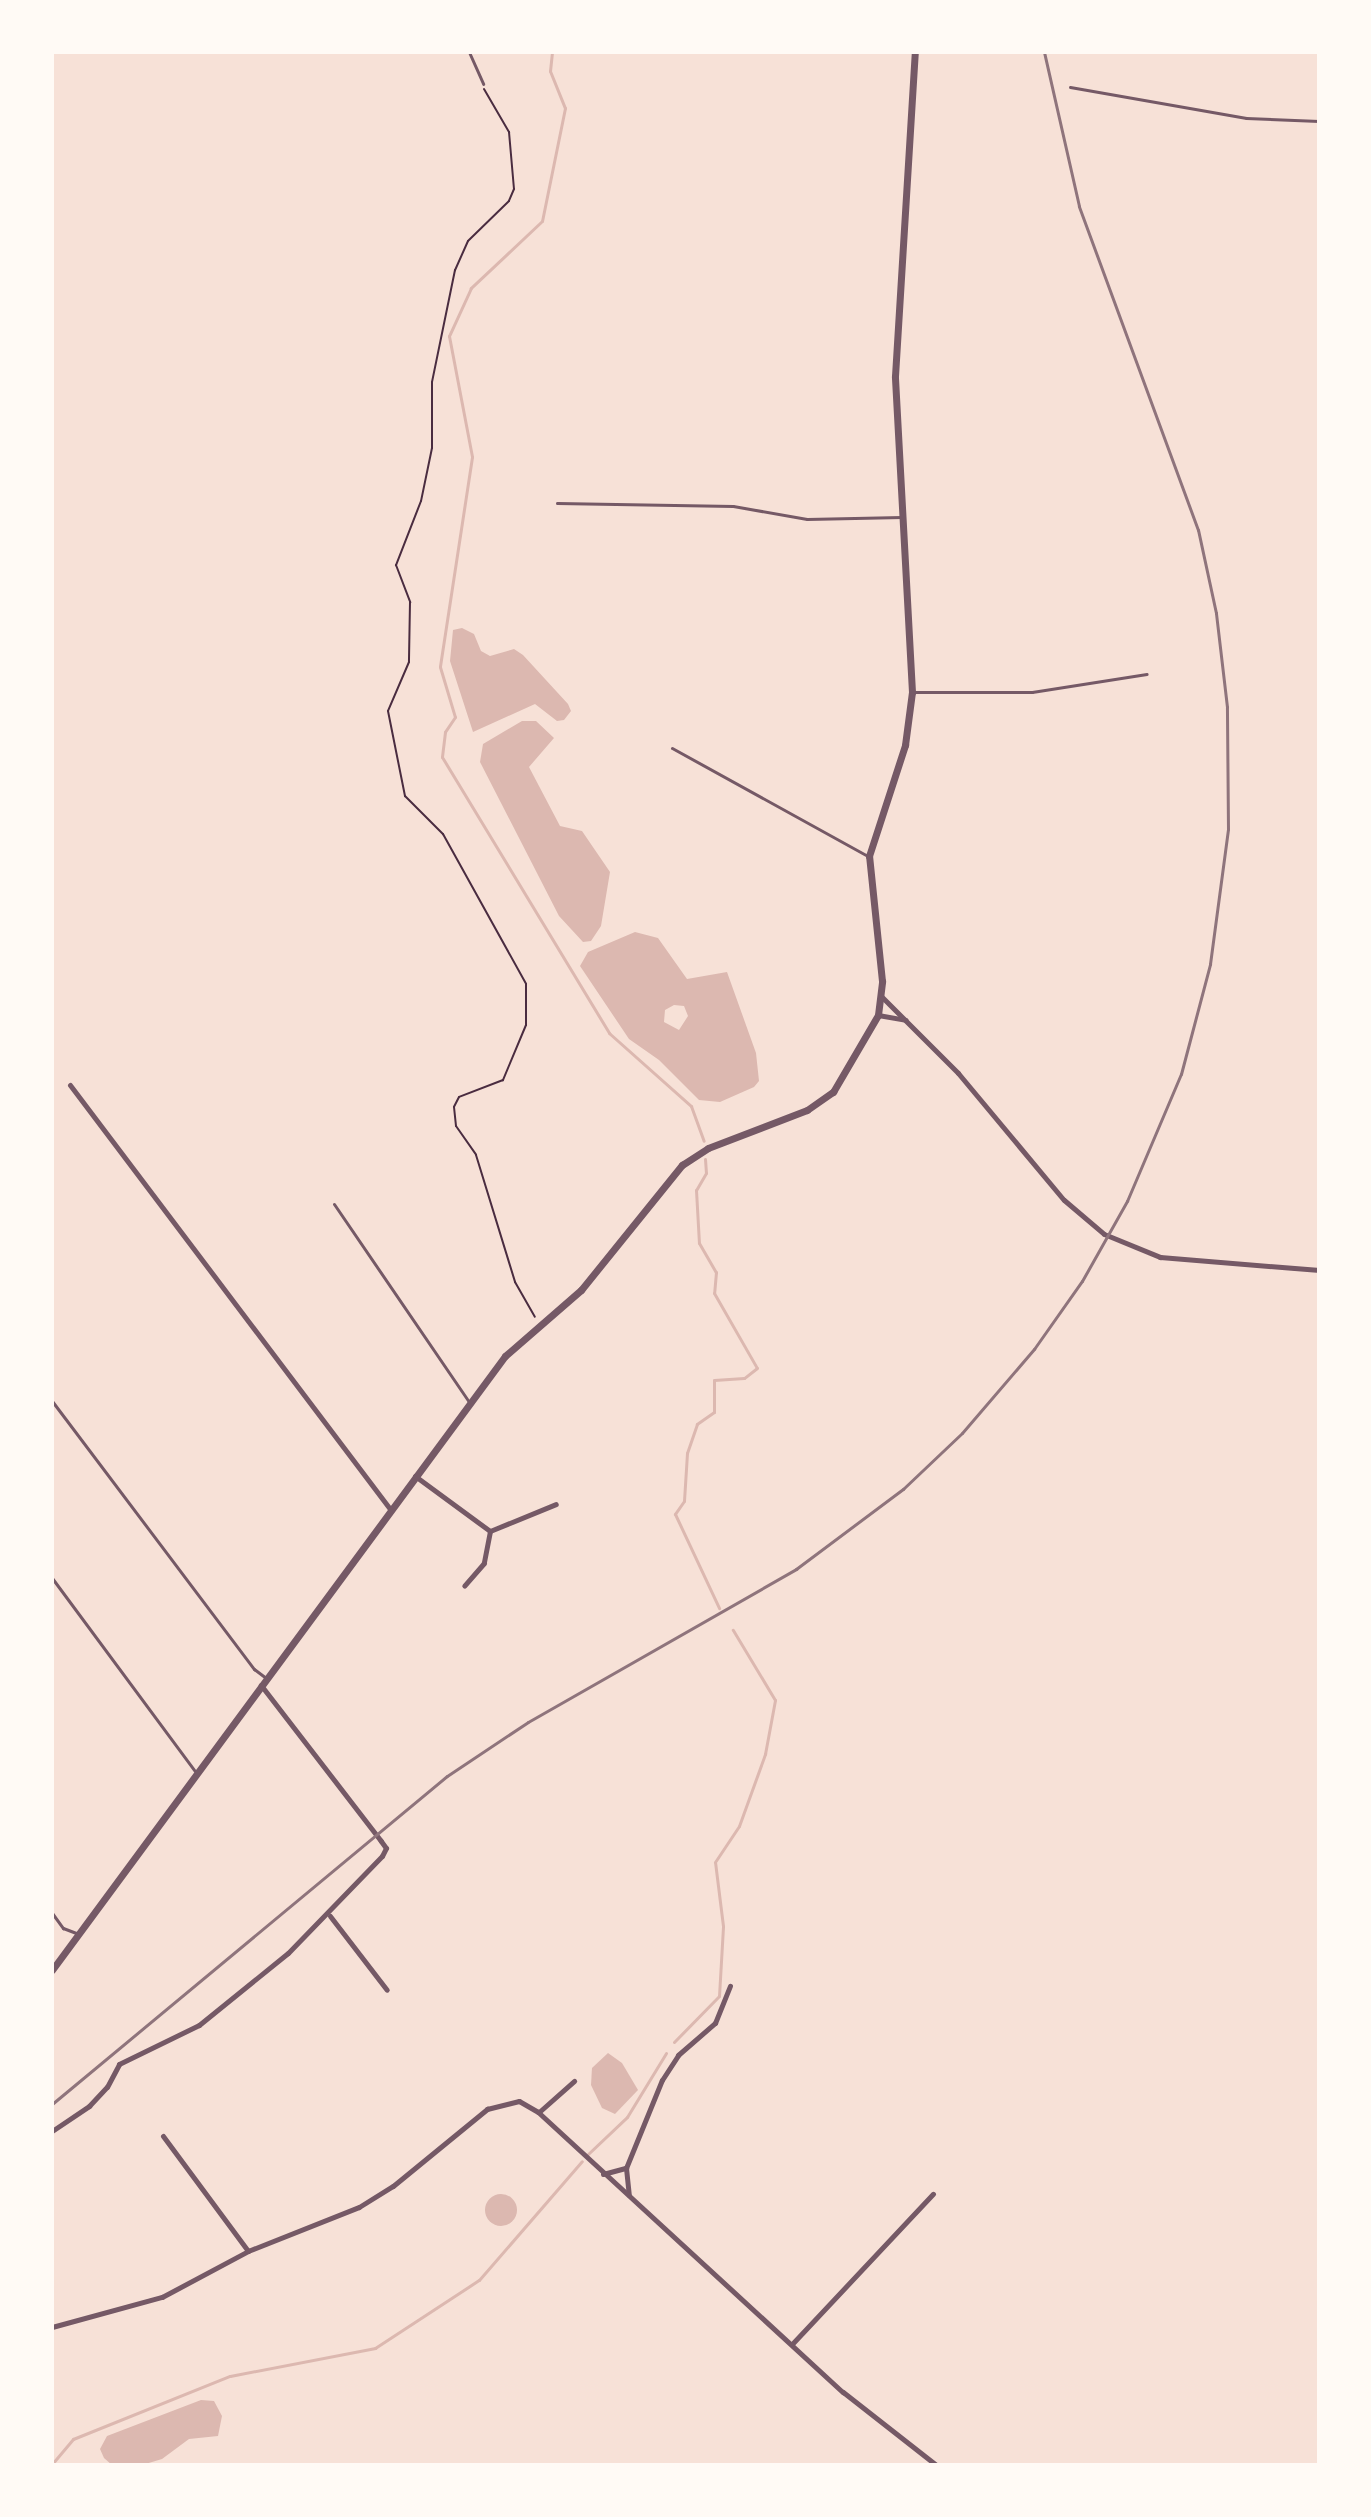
<!DOCTYPE html>
<style>
body{margin:0}
#map{position:relative;width:1371px;height:2517px;overflow:hidden;background:#f7e1d7;font-family:"Alegreya Sans",sans-serif}
div>[style]{position:absolute}
[style*='--x']{left:calc(var(--x)*1px);top:calc(var(--y)*1px);width:calc(var(--w)*1px);rotate:calc(var(--a)*1deg)}
.water>*{inset:0;background:#dcb8b0}
.round{border-radius:50%}
.stream>*{height:3px;margin:-1.5px;padding:0 1.5px;transform-origin:1.5px;border-radius:1.5px;background:#dcb8b0}
.path>*{height:2px;margin:-1px;padding:0 1px;transform-origin:1px;border-radius:1px;background:#4a2c40}
.service>*{height:3px;margin:-1.5px;padding:0 1.5px;transform-origin:1.5px;border-radius:1.5px;background:#755966}
.minor>*{height:5px;margin:-2.5px;padding:0 2.5px;transform-origin:2.5px;border-radius:2.5px;background:#755966}
.tertiary>*{height:7px;margin:-3.5px;padding:0 3.5px;transform-origin:3.5px;border-radius:3.5px;background:#755966}
.rail>*{height:3px;margin:-1.5px;padding:0 1.5px;transform-origin:1.5px;border-radius:1.5px;background:#8f747c}
span{translate:-50% -50%;white-space:nowrap;text-align:center;line-height:1.15;-webkit-text-stroke:6px #fffaf5;paint-order:stroke}
.frame{position:absolute;inset:0;border:54px solid #fffaf5;pointer-events:none}
</style>
<div id="map">
<div class="water">
<i style="clip-path:polygon(462px 628px,474px 634px,481px 651px,490px 656px,514px 649px,523px 655px,568px 704px,571px 711px,564px 720px,557px 721px,535px 704px,473px 732px,450px 661px,453px 630px)"></i>
<i style="clip-path:polygon(522px 721px,536px 721px,554px 738px,529px 767px,560px 826px,582px 831px,610px 872px,601px 926px,591px 941px,583px 942px,559px 916px,480px 762px,483px 744px)"></i>
<i style="clip-path:polygon(evenodd,635px 932px,658px 938px,687px 979px,727px 972px,756px 1053px,759px 1081px,754px 1087px,720px 1102px,699px 1100px,659px 1060px,629px 1039px,580px 966px,588px 952px,635px 932px,674px 1005px,684px 1006px,688px 1016px,679px 1030px,664px 1022px,665px 1010px,674px 1005px)"></i>
<i style="clip-path:polygon(608px 2053px,622px 2063px,638px 2090px,615px 2114px,602px 2108px,591px 2085px,592px 2068px)"></i>
<i class="round" style="left:485px;top:2194px;width:32px;height:32px"></i>
<i style="clip-path:polygon(201px 2400px,214px 2401px,222px 2416px,218px 2436px,189px 2439px,162px 2459px,142px 2465px,112px 2465px,104px 2458px,100px 2449px,107px 2436px)"></i>
</div>
<div class="stream">
<i style="--x:552;--y:52;--w:19;--a:96"></i>
<i style="--x:550;--y:71;--w:40;--a:68"></i>
<i style="--x:565;--y:108;--w:115;--a:101.5"></i>
<i style="--x:542;--y:221;--w:98;--a:136.7"></i>
<i style="--x:471;--y:288;--w:53;--a:114.6"></i>
<i style="--x:449;--y:336;--w:123;--a:79.2"></i>
<i style="--x:472;--y:457;--w:212;--a:98.7"></i>
<i style="--x:440;--y:667;--w:52;--a:73.3"></i>
<i style="--x:455;--y:717;--w:18;--a:124"></i>
<i style="--x:445;--y:732;--w:25;--a:97"></i>
<i style="--x:442;--y:757;--w:323;--a:58.8"></i>
<i style="--x:609;--y:1033;--w:110;--a:41.7"></i>
<i style="--x:691;--y:1106;--w:37;--a:70"></i>
<i style="--x:705;--y:1159;--w:14;--a:86"></i>
<i style="--x:706;--y:1173;--w:20;--a:120"></i>
<i style="--x:696;--y:1190;--w:53;--a:86.8"></i>
<i style="--x:699;--y:1243;--w:34;--a:60"></i>
<i style="--x:716;--y:1272;--w:21;--a:95"></i>
<i style="--x:714;--y:1293;--w:86;--a:60.2"></i>
<i style="--x:757;--y:1368;--w:16;--a:142"></i>
<i style="--x:744;--y:1378;--w:30;--a:176"></i>
<i style="--x:714;--y:1380;--w:32;--a:90"></i>
<i style="--x:714;--y:1412;--w:21;--a:145"></i>
<i style="--x:697;--y:1424;--w:31;--a:109"></i>
<i style="--x:687;--y:1453;--w:48;--a:93.6"></i>
<i style="--x:684;--y:1501;--w:16;--a:125"></i>
<i style="--x:675;--y:1514;--w:104;--a:64.9"></i>
<i style="--x:674;--y:2042;--w:64;--a:-45.6"></i>
<i style="--x:719;--y:1996;--w:70;--a:-86.7"></i>
<i style="--x:723;--y:1926;--w:64;--a:-97.1"></i>
<i style="--x:715;--y:1862;--w:43;--a:-56.3"></i>
<i style="--x:739;--y:1826;--w:77;--a:-70.1"></i>
<i style="--x:765;--y:1754;--w:55;--a:-79.5"></i>
<i style="--x:775;--y:1700;--w:82;--a:-121"></i>
<i style="--x:588;--y:2154;--w:54;--a:-43.5"></i>
<i style="--x:627;--y:2117;--w:75;--a:-58.6"></i>
<i style="--x:52;--y:2464;--w:33;--a:-50"></i>
<i style="--x:73;--y:2439;--w:169;--a:-21.9"></i>
<i style="--x:230;--y:2376;--w:148;--a:-10.9"></i>
<i style="--x:375;--y:2348;--w:124;--a:-33.2"></i>
<i style="--x:479;--y:2280;--w:157;--a:-49.1"></i>
</div>
<div class="path">
<i style="--x:484;--y:89;--w:50;--a:59.8"></i>
<i style="--x:509;--y:132;--w:57;--a:85"></i>
<i style="--x:514;--y:189;--w:13;--a:113"></i>
<i style="--x:509;--y:201;--w:57;--a:135.7"></i>
<i style="--x:468;--y:241;--w:32;--a:114"></i>
<i style="--x:455;--y:270;--w:114;--a:101.6"></i>
<i style="--x:432;--y:382;--w:66;--a:90"></i>
<i style="--x:432;--y:448;--w:54;--a:101.7"></i>
<i style="--x:421;--y:501;--w:69;--a:111.3"></i>
<i style="--x:396;--y:565;--w:40;--a:69"></i>
<i style="--x:410;--y:602;--w:60;--a:91"></i>
<i style="--x:409;--y:662;--w:53;--a:113.2"></i>
<i style="--x:388;--y:711;--w:87;--a:78.7"></i>
<i style="--x:405;--y:796;--w:54;--a:45"></i>
<i style="--x:443;--y:834;--w:171;--a:61"></i>
<i style="--x:526;--y:984;--w:41;--a:90"></i>
<i style="--x:526;--y:1025;--w:60;--a:112.7"></i>
<i style="--x:503;--y:1080;--w:47;--a:158.9"></i>
<i style="--x:459;--y:1097;--w:11;--a:117"></i>
<i style="--x:454;--y:1107;--w:19;--a:84"></i>
<i style="--x:456;--y:1126;--w:35;--a:55"></i>
<i style="--x:476;--y:1155;--w:133;--a:72.9"></i>
<i style="--x:515;--y:1282;--w:40;--a:60.3"></i>
</div>
<div class="service">
<i style="--x:469;--y:52;--w:35;--a:66"></i>
<i style="--x:1070;--y:87;--w:179;--a:10"></i>
<i style="--x:1246;--y:118;--w:73;--a:2.4"></i>
<i style="--x:557;--y:503;--w:176;--a:1"></i>
<i style="--x:733;--y:506;--w:75;--a:10"></i>
<i style="--x:807;--y:519;--w:95;--a:-1.2"></i>
<i style="--x:912;--y:692;--w:120;--a:0"></i>
<i style="--x:1032;--y:692;--w:116;--a:-8.9"></i>
<i style="--x:672;--y:748;--w:224;--a:28.9"></i>
<i style="--x:334;--y:1204;--w:240;--a:55.7"></i>
<i style="--x:52;--y:1401;--w:336;--a:53"></i>
<i style="--x:254;--y:1669;--w:15;--a:37"></i>
<i style="--x:52;--y:1578;--w:240;--a:53.5"></i>
<i style="--x:52;--y:1913;--w:19;--a:54"></i>
<i style="--x:63;--y:1928;--w:14;--a:21"></i>
</div>
<div class="minor">
<i style="--x:881;--y:996;--w:109;--a:45"></i>
<i style="--x:958;--y:1073;--w:165;--a:50.2"></i>
<i style="--x:1064;--y:1200;--w:52;--a:40.4"></i>
<i style="--x:1104;--y:1234;--w:61;--a:22.3"></i>
<i style="--x:1160;--y:1257;--w:160;--a:4.7"></i>
<i style="--x:878;--y:1015;--w:28;--a:10"></i>
<i style="--x:70;--y:1085;--w:531;--a:52.96"></i>
<i style="--x:415;--y:1476;--w:93;--a:36.3"></i>
<i style="--x:490;--y:1531;--w:33;--a:101"></i>
<i style="--x:484;--y:1563;--w:30;--a:131"></i>
<i style="--x:490;--y:1531;--w:71;--a:-22.2"></i>
<i style="--x:330;--y:1916;--w:93;--a:52.4"></i>
<i style="--x:539;--y:2112;--w:47;--a:-41.5"></i>
<i style="--x:52;--y:2131;--w:45;--a:-34"></i>
<i style="--x:89;--y:2106;--w:26;--a:-47"></i>
<i style="--x:107;--y:2087;--w:26;--a:-62"></i>
<i style="--x:119;--y:2064;--w:89;--a:-26"></i>
<i style="--x:199;--y:2025;--w:114;--a:-39"></i>
<i style="--x:288;--y:1953;--w:135;--a:-45.9"></i>
<i style="--x:382;--y:1856;--w:9;--a:-63"></i>
<i style="--x:386;--y:1848;--w:9;--a:-126"></i>
<i style="--x:381;--y:1841;--w:197;--a:-127.6"></i>
<i style="--x:163;--y:2136;--w:143;--a:53.5"></i>
<i style="--x:626;--y:2168;--w:27;--a:84"></i>
<i style="--x:603;--y:2174;--w:24;--a:-15"></i>
<i style="--x:626;--y:2168;--w:95;--a:-67.8"></i>
<i style="--x:662;--y:2080;--w:30;--a:-57"></i>
<i style="--x:678;--y:2055;--w:49;--a:-40.9"></i>
<i style="--x:715;--y:2023;--w:40;--a:-68"></i>
<i style="--x:52;--y:2327;--w:114;--a:-15.3"></i>
<i style="--x:162;--y:2297;--w:98;--a:-28.1"></i>
<i style="--x:248;--y:2251;--w:119;--a:-21.6"></i>
<i style="--x:359;--y:2207;--w:40;--a:-32"></i>
<i style="--x:393;--y:2186;--w:122;--a:-39.3"></i>
<i style="--x:487;--y:2109;--w:33;--a:-14"></i>
<i style="--x:519;--y:2101;--w:22;--a:30"></i>
<i style="--x:538;--y:2112;--w:414;--a:42.6"></i>
<i style="--x:843;--y:2392;--w:118;--a:38.1"></i>
<i style="--x:792;--y:2344;--w:206;--a:-46.8"></i>
</div>
<div class="tertiary">
<i style="--x:52;--y:1970;--w:763;--a:-53.58"></i>
<i style="--x:505;--y:1356;--w:101;--a:-41"></i>
<i style="--x:581;--y:1290;--w:161;--a:-51.1"></i>
<i style="--x:682;--y:1165;--w:31;--a:-33"></i>
<i style="--x:708;--y:1148;--w:106;--a:-21"></i>
<i style="--x:807;--y:1110;--w:32;--a:-35"></i>
<i style="--x:833;--y:1092;--w:89;--a:-59.7"></i>
<i style="--x:878;--y:1015;--w:34;--a:-83"></i>
<i style="--x:882;--y:981;--w:126;--a:-95.9"></i>
<i style="--x:869;--y:856;--w:117;--a:-72"></i>
<i style="--x:905;--y:745;--w:53;--a:-82.5"></i>
<i style="--x:912;--y:692;--w:316;--a:-93.1"></i>
<i style="--x:895;--y:376;--w:325;--a:-86.5"></i>
</div>
<div class="rail">
<i style="--x:52;--y:2104;--w:513;--a:-39.71"></i>
<i style="--x:447;--y:1776;--w:97;--a:-33.7"></i>
<i style="--x:528;--y:1722;--w:309;--a:-29.7"></i>
<i style="--x:796;--y:1569;--w:134;--a:-36.8"></i>
<i style="--x:903;--y:1489;--w:81;--a:-43.5"></i>
<i style="--x:962;--y:1433;--w:111;--a:-49.4"></i>
<i style="--x:1034;--y:1349;--w:83;--a:-54.8"></i>
<i style="--x:1082;--y:1281;--w:92;--a:-60.6"></i>
<i style="--x:1127;--y:1201;--w:138;--a:-67"></i>
<i style="--x:1181;--y:1074;--w:114;--a:-75.2"></i>
<i style="--x:1210;--y:964;--w:136;--a:-82.4"></i>
<i style="--x:1228;--y:829;--w:122;--a:-90.5"></i>
<i style="--x:1227;--y:707;--w:95;--a:-96.7"></i>
<i style="--x:1216;--y:613;--w:85;--a:-102.2"></i>
<i style="--x:1198;--y:530;--w:345;--a:-110.2"></i>
<i style="--x:1079;--y:206;--w:158;--a:-102.8"></i>
</div>
<div class="frame"></div>
</div>
